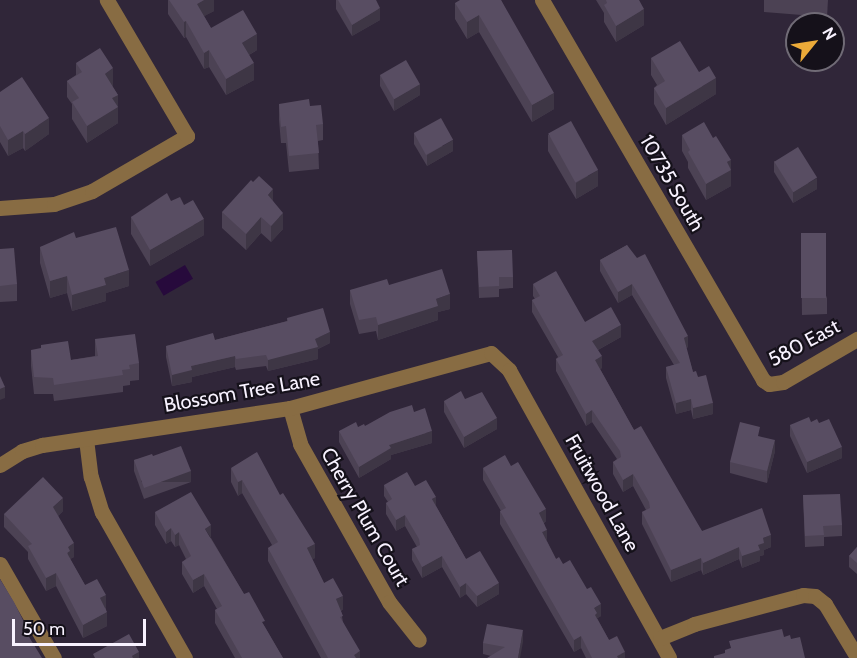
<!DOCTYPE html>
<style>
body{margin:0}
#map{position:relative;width:857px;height:658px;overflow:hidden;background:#302639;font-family:Cabin,sans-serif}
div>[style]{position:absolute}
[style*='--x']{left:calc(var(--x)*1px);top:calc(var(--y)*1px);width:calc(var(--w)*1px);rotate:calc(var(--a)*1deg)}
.water>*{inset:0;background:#270a3c;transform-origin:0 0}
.minor>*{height:15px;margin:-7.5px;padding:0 7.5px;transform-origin:7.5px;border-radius:7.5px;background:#886c43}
.wall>*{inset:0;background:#4c4254}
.shaded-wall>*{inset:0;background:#3e3645;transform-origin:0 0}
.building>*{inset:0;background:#584d62;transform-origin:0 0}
span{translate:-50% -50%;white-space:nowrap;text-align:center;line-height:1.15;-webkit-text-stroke:4.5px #15111a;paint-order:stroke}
.street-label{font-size:20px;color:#f8f2ff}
.north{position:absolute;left:785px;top:12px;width:60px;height:60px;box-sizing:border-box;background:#15111a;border:2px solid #706b76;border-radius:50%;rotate:60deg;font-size:16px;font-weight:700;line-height:24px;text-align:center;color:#f8f2ff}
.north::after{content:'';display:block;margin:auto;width:21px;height:27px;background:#ebaa39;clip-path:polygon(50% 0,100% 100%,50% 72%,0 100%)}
.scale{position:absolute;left:12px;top:619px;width:134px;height:27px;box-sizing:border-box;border:3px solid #f8f2ff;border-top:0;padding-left:8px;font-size:18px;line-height:21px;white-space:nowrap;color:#f8f2ff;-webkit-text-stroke:4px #15111a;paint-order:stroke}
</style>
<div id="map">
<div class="water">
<i style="left:185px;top:265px;width:16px;height:34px;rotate:60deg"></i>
</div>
<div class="minor">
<i style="--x:542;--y:0;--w:440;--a:59.8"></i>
<i style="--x:763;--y:380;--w:7;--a:34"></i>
<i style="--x:769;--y:384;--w:14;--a:-8"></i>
<i style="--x:783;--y:382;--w:86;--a:-30.2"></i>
<i style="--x:0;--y:208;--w:54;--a:-4.2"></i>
<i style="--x:54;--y:204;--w:40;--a:-18.9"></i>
<i style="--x:92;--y:191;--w:110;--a:-30.1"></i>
<i style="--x:187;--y:136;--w:158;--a:-120.5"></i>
<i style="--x:290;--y:408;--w:37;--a:74"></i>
<i style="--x:300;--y:444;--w:181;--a:60.6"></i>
<i style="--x:389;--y:602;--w:48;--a:51.7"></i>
<i style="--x:86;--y:439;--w:38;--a:83"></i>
<i style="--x:91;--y:477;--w:37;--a:73"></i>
<i style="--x:102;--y:512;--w:168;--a:60.4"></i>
<i style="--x:0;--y:465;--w:26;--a:-32"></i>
<i style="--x:22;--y:451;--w:21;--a:-17"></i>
<i style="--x:42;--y:445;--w:251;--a:-8.5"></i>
<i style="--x:290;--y:408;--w:208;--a:-15.3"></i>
<i style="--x:491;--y:353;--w:25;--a:43"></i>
<i style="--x:509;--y:370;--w:329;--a:60.9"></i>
<i style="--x:0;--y:564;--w:108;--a:60.1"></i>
<i style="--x:660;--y:638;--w:37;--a:-22"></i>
<i style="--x:694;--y:624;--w:113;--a:-14.9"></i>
<i style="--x:803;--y:595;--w:12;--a:5"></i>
<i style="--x:815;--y:596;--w:13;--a:39"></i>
<i style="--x:825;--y:604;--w:62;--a:58.9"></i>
</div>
<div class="wall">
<i style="clip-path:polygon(168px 0,214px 0,214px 11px,204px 16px,211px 28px,257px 50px,249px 55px,254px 80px,226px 95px,209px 67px,204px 69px,186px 37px,184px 38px,168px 14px)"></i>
<i style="clip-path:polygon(336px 0,376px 0,380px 20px,352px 36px,336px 9px)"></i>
<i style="clip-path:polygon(501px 0,554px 109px,532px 122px,479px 32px,467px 39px,455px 19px,455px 3px)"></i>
<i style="clip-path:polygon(596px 0,639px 0,644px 25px,616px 42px,604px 22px,604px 13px)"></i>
<i style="clip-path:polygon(764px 0,828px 0,827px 17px,764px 12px)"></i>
<i style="clip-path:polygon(651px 58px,716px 94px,666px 125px,654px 104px,654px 88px,657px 85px,651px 75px)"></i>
<i style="clip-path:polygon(76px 63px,113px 85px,112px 86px,118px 95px,118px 123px,87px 143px,72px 119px,72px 104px,67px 97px,67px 81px,76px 75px)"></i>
<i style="clip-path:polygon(380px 75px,420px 95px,394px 111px,380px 86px)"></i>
<i style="clip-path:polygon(0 92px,49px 134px,25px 151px,23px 148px,8px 156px,0 142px)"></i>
<i style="clip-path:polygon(279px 104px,310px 106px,323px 124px,323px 140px,318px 141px,319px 169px,289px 172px,286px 143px,281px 143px,279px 120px)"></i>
<i style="clip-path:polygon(414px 133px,453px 151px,427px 166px,414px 144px)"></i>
<i style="clip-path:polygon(548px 134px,598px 186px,576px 199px,548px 151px)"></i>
<i style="clip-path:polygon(682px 135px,731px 168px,731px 186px,706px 200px,688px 168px,688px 162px,682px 151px)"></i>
<i style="clip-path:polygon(774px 161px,817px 189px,793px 203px,774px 172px)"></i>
<i style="clip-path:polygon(171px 201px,204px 235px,150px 266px,131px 234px,131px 217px)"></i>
<i style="clip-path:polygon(273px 201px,283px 229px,271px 242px,261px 233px,246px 250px,222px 228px,222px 212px)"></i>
<i style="clip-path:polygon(801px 233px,827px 298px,827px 314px,802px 315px)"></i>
<i style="clip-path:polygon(76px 238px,129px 286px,106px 293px,106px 301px,72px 311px,67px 293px,50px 298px,40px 263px,40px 247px)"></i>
<i style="clip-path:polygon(627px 245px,688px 347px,686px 348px,693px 372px,698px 377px,713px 414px,693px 419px,691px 410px,676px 414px,666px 378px,666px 367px,674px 365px,632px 295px,618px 303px,600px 271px,600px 260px)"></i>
<i style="clip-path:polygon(0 249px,17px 284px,17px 301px,0 302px)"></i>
<i style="clip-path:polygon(477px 251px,513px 277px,513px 288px,499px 289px,499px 297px,479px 298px)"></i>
<i style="clip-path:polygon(533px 284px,585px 322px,621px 337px,598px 350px,602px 368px,600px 369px,634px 430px,702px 531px,771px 547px,764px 550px,764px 555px,760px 556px,760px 561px,742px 568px,739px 559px,703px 575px,701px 570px,671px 582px,642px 524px,642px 512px,646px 510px,633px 486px,623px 492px,613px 474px,613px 462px,617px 459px,592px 422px,586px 426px,556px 371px,556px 359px,558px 357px,532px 312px,532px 300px,535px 299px,533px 296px)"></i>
<i style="clip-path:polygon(389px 285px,450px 309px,438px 312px,438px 320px,378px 340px,376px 331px,359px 334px,350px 304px,350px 290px)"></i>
<i style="clip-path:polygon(287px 318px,330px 343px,318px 349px,318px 359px,268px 371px,266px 366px,236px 370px,235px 367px,192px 377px,192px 382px,172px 386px,166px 357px,166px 346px,215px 340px,287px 321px)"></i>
<i style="clip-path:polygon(95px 339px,139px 363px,139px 380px,130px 381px,130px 385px,123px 386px,123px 392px,54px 401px,53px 394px,34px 394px,31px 366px,31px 350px,71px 360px,95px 356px)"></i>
<i style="clip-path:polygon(465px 399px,497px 429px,464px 448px,444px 412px,444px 401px)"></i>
<i style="clip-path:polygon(414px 412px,432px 443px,391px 455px,391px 459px,359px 478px,339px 442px,339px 431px,365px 426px)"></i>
<i style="clip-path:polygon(811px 422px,819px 423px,842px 458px,807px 473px,790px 436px,790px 425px)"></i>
<i style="clip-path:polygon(775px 451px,767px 483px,730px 473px,730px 462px)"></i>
<i style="clip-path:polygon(153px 456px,191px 482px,144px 499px,134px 471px,134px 460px)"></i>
<i style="clip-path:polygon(231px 468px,315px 558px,312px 559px,324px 583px,343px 609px,341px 611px,343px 622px,360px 658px,321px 658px,268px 561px,268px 548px,272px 545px,242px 493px,238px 496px,231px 482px)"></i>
<i style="clip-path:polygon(483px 468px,546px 521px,544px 523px,547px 541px,556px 559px,563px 564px,601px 616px,597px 618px,609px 640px,625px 658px,586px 658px,581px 648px,574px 652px,500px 524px,500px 511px,501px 511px,483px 480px)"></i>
<i style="clip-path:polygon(384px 485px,415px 486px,436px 506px,466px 559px,499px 594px,477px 607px,466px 594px,460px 598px,442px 567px,422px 578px,412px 560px,412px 549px,417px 547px,405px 526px,396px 531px,386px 514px,386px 503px,388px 502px,384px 496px)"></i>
<i style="clip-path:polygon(803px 495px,842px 525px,842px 536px,824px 537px,824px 546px,805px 547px)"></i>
<i style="clip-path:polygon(63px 511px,58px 516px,74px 557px,70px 559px,85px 585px,106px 608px,107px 626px,83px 638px,56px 586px,46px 591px,28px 559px,28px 552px,4px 527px,4px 514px)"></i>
<i style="clip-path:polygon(155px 512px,211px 538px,244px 594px,265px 627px,283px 658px,235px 658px,215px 623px,215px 610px,217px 609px,204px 586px,193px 593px,182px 574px,182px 562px,186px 559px,179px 545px,175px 547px,171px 541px,166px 544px,155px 525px)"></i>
<i style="clip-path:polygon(857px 547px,857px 574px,849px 567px,849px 556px)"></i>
<i style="clip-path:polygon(523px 642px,491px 656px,483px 654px,483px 643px)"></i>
</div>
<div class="shaded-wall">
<i style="clip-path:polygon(204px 0,214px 0,214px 11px,197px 20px,197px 4px)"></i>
<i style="clip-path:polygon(380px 8px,380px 20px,352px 36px,352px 25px)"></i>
<i style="clip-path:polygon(644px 9px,644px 25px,616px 42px,616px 26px)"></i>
<i style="clip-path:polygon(479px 15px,479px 32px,467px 39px,467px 22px)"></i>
<i style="left:186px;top:21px;width:16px;height:2px;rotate:90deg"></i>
<i style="clip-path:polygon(257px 34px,257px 50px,242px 59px,242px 43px)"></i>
<i style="clip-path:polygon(209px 50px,209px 67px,204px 69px,204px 53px)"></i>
<i style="clip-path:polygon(254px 63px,254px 80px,226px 95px,226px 79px)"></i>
<i style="clip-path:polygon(113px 68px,113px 85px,105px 90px,105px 74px)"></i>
<i style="clip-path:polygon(716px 78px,716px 94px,666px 125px,666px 108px)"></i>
<i style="clip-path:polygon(420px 84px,420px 95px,394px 111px,394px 99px)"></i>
<i style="clip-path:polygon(554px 93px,554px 109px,532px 122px,532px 105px)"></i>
<i style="clip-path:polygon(118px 95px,118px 123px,87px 143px,87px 126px,112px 98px)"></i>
<i style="clip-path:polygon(49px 118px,49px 134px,25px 151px,25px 134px)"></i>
<i style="clip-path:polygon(23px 131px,23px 148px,8px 156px,8px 140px)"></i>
<i style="clip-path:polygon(453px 140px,453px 151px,427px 166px,427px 155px)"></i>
<i style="clip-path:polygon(731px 160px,731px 186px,706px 200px,706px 184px,727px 162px)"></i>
<i style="clip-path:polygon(598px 170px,598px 186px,576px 199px,576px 183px)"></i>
<i style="clip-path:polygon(817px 178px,817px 189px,793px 203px,793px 192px)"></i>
<i style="clip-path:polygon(273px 189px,273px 206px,268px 195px)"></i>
<i style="clip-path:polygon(283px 213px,283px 229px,271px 242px,271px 226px)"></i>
<i style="clip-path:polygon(261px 217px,261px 233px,246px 250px,246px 234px)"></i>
<i style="clip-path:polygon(204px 219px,204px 235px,150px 266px,150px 250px)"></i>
<i style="clip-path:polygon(129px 270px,129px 286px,106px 293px,106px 301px,72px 311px,72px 295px,104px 278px)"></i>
<i style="clip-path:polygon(67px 276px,67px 293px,50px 298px,50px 281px)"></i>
<i style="clip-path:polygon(632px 284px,632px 295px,618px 303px,618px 292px)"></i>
<i style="clip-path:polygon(450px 294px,450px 309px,438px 312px,438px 320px,378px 340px,378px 325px,436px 299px)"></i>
<i style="clip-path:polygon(621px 325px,621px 337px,592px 353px,592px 341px)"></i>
<i style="clip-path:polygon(330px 332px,330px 343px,318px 349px,318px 359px,268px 371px,268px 360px)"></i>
<i style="clip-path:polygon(688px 336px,688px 347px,684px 349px,684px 338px)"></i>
<i style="clip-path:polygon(235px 356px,235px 367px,192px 377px,192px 382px,172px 386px,172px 375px,191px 366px)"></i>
<i style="clip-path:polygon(602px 356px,602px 368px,595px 372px,595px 360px)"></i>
<i style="clip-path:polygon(5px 387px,5px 398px,0 400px,0 389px)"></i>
<i style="clip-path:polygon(691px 399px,691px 410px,676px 414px,676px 403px)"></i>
<i style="clip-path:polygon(713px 403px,713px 414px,693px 419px,693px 408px)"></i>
<i style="clip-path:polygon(592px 410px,592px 422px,586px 426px,586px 414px)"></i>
<i style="clip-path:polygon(497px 418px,497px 429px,464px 448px,464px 437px)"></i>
<i style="clip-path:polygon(432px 431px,432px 443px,391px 455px,391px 459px,359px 478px,359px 467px,389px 445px)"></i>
<i style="clip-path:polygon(775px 440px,775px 451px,767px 483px,767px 471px)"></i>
<i style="clip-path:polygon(842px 447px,842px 458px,807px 473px,807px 462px)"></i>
<i style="left:191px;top:471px;width:11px;height:50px;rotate:90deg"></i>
<i style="clip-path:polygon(633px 474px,633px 486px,623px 492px,623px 480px)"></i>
<i style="clip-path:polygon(242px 480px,242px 493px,238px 496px,238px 482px)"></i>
<i style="clip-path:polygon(436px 497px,436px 508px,432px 499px)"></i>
<i style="clip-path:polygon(63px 498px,63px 511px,53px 520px,53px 507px)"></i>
<i style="clip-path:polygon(546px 509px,546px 521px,539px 525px,539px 513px)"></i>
<i style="clip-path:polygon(405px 515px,405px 526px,396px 531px,396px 520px)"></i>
<i style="clip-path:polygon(211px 525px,211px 538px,205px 529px)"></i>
<i style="clip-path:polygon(171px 528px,171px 541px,166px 544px,166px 532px)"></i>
<i style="clip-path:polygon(547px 530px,547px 542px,542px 532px)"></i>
<i style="clip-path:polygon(179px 532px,179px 545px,175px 547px,175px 535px)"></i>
<i style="clip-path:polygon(771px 535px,771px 547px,764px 550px,764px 555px,760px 556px,760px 561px,742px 568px,742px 556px,758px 545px,763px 538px)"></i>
<i style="clip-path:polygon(74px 543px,74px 557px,70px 559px,67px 566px,68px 547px)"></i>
<i style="clip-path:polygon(315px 544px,315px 558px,307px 562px,307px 548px)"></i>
<i style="clip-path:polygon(739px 547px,739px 559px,703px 575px,703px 563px)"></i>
<i style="clip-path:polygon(442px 556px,442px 567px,422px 578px,422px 567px)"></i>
<i style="clip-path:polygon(701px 558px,701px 570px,671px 582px,671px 570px)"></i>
<i style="clip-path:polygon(56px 573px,56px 586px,46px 591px,46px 578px)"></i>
<i style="clip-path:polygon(204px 574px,204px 586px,193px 593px,193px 580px)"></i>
<i style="clip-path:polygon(466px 583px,466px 594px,460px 598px,460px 587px)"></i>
<i style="clip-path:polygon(499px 583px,499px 594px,477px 607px,477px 596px)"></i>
<i style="clip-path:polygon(106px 595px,106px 608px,100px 611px,100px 598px)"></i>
<i style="clip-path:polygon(343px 596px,343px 609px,336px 613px,336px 599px)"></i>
<i style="clip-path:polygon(601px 604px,601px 616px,595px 620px,594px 608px)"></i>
<i style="clip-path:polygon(107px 612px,107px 626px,83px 638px,83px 625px)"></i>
<i style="clip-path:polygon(523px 630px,523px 642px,520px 658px,518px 658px)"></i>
<i style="clip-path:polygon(581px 636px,581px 648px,574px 652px,574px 640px)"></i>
<i style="clip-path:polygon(360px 651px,360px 658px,354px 658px,354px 655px)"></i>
<i style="clip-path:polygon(139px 652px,139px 658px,132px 658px,132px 656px)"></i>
<i style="clip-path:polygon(625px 652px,625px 658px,617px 658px,617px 656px)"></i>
</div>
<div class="building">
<i style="clip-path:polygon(169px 0,204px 0,197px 4px,211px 28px,243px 10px,257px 34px,242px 43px,254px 63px,226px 79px,209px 50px,204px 53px,186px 21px,184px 22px)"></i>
<i style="clip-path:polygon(338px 0,376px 0,380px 8px,352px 25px)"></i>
<i style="clip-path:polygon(460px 0,501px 0,554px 93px,532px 105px,479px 15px,467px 22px,455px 3px)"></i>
<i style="clip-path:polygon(606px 0,639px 0,644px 9px,616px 26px,604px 5px,607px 3px)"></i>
<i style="clip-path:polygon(680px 41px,699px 72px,709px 66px,716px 78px,666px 108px,654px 88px,665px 81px,651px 58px)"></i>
<i style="clip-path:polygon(100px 48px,113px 68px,105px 74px,118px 95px,112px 98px,118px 107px,87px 126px,72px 102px,79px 98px,67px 81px,82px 72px,76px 63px)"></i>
<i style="left:406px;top:60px;width:28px;height:30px;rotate:60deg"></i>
<i style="clip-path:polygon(22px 77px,49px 118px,25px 134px,23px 131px,8px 140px,0 126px,0 92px)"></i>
<i style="clip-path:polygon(309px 99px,310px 106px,321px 105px,323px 124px,316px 125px,319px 153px,289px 156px,286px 126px,281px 127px,279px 104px)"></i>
<i style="left:441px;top:118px;width:25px;height:31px;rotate:61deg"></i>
<i style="left:571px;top:121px;width:56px;height:26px;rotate:61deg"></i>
<i style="clip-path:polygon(704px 122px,713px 138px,716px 136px,731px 160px,727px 162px,731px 170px,706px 184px,688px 152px,690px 150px,682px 135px)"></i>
<i style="left:798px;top:147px;width:36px;height:28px;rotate:58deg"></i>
<i style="clip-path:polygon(259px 176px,273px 189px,268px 195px,283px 213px,271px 226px,261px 217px,246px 234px,222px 212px,251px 180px,253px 182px)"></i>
<i style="clip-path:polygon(167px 193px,171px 201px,180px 197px,184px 205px,193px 200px,204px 219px,150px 250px,131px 217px)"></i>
<i style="clip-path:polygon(116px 227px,129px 270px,104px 278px,106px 285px,72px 295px,67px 276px,50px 281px,40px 247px,74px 232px,76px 238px)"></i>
<i style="left:801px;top:233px;width:25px;height:65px"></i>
<i style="clip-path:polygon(627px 245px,637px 258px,645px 254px,688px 336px,684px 338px,693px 372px,696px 371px,698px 377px,706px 375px,713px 403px,693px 408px,691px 399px,676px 403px,666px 367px,680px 363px,632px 284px,618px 292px,600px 260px)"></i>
<i style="clip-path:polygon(14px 248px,17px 284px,0 286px,0 249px)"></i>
<i style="clip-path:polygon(512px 250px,513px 277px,499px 277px,499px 286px,479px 287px,477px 251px)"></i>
<i style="clip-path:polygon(442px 269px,450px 294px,436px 299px,438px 306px,378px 325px,376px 317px,359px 320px,350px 290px,387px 279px,389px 285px)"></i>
<i style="clip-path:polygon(556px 271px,585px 322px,611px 307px,621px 325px,592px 341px,602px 356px,595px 360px,634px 430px,641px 426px,702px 531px,762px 508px,771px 535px,763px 538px,764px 543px,758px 545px,760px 550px,742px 556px,739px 547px,703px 563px,701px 558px,671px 570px,642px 512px,650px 508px,649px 502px,633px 474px,623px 480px,613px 462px,621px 457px,620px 451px,592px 410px,586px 414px,556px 359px,563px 355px,532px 300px,540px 296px,533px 284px)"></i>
<i style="clip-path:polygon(323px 308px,330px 332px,315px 339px,318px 347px,268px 360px,266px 355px,236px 359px,235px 356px,191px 366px,192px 370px,172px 375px,166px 346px,213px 333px,215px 340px,288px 321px,287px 318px)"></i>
<i style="clip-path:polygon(135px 334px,139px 363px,129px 365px,130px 369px,122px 370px,123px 375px,54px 385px,53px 378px,34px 377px,31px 350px,41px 348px,41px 345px,68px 341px,71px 360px,98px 356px,95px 339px)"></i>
<i style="clip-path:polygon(0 376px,5px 387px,0 389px)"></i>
<i style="clip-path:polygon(461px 391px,465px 399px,482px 392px,497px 418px,464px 437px,444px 401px)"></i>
<i style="clip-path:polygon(412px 405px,414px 412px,425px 408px,432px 431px,389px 445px,391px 448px,359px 467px,339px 431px,356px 422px,358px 427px,364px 424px,365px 426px,390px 412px)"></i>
<i style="clip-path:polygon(809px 417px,811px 422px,817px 419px,819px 423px,829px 419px,842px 447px,807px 462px,790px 425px)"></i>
<i style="clip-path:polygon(740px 422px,760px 427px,758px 436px,775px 440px,767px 471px,730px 462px)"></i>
<i style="clip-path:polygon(181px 446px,191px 471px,144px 488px,134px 460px,152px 454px,153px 456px)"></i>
<i style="clip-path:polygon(257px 452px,280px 495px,283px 493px,315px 544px,307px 548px,324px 583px,333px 578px,343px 596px,336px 599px,343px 616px,340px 617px,360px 651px,354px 655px,356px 658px,328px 658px,268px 548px,278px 542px,242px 480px,238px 482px,231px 468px)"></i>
<i style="clip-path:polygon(505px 455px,511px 466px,518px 462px,546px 509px,539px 513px,547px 530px,542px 532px,556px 559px,559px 557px,563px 564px,570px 560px,587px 589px,591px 587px,601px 604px,594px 608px,597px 613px,595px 615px,609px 640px,617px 636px,625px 652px,617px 656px,618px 658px,592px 658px,581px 636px,574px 640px,500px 511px,506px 508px,483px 468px)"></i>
<i style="clip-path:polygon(407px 472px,415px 486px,426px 480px,436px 497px,432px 499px,466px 559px,480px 551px,499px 583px,477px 596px,466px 583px,460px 587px,442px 556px,422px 567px,412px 549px,420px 545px,419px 539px,405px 515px,396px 520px,386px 503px,392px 499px,384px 485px)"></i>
<i style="clip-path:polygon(43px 477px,63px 498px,53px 507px,74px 543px,68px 547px,70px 551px,67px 553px,85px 585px,97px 579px,106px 595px,100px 598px,107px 612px,83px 625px,56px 573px,46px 578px,28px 546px,32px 544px,4px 514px)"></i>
<i style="clip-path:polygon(191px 492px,211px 525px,205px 529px,244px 594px,249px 592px,265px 621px,262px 622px,283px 658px,242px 658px,215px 610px,222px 606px,204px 574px,193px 580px,182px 562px,191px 556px,179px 532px,175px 535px,171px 528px,166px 532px,155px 512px)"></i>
<i style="clip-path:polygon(840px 494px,842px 525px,823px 526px,824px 535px,805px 536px,803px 495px)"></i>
<i style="clip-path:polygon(857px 547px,857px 563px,849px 556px)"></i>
<i style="clip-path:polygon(0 579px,14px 602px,26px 626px,23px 627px,42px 658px,0 658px)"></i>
<i style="clip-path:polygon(487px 624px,523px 630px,518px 658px,487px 658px,505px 647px,483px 643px)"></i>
<i style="clip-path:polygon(782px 629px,784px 637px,790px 635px,791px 639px,800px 637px,805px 658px,714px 658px,714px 656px,725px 653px,725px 650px,731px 648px,729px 641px)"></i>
<i style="clip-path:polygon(129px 634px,139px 652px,132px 656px,133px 658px,95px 658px,93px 654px)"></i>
</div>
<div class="street-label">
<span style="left:672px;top:183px;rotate:60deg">10735 South</span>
<span style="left:804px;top:343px;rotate:-28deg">580 East</span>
<span style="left:242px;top:392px;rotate:-10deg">Blossom Tree Lane</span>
<span style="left:602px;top:493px;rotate:61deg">Fruitwood Lane</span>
<span style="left:365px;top:517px;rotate:60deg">Cherry Plum Court</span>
</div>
<div class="north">N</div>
<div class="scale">50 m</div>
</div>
